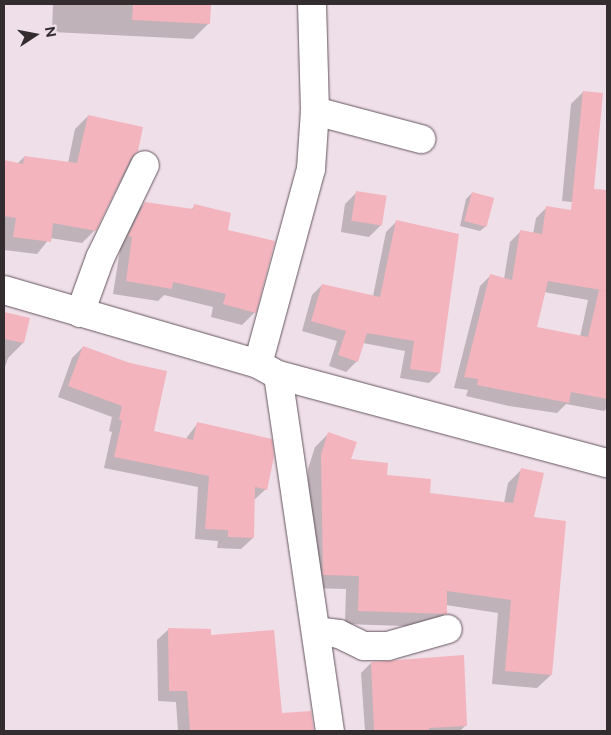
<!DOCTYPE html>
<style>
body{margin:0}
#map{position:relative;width:611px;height:735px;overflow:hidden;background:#efdfe8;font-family:Figtree,sans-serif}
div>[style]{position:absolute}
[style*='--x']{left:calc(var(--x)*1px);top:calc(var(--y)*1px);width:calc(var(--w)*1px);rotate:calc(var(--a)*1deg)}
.shadow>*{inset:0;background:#0003}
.building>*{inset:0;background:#f3b4be;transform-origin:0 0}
.roads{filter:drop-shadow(0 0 1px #64565e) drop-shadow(0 0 1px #64565e)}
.minor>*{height:28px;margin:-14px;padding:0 14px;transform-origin:14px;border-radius:14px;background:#fff}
.major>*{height:28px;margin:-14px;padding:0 14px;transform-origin:14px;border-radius:14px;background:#fff}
span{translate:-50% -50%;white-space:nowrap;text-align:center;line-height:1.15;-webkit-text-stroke:4.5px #efdfe8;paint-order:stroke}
.frame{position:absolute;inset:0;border:5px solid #332d30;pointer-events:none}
.north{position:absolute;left:10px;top:10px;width:50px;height:50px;-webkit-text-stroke:4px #efdfe8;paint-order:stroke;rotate:79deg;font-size:14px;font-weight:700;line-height:20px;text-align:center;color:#332d30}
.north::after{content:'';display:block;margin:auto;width:18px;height:22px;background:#332d30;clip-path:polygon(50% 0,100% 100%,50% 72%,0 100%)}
</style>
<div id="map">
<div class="shadow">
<i style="clip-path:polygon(53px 4px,210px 4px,209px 23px,193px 39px,52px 32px)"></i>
<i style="clip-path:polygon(583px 92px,581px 203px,562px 201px,571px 104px)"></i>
<i style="clip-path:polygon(88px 116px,138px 148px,95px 230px,82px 243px,50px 238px,37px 254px,4px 250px,4px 161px,17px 164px,24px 157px,68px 163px,75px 129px)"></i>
<i style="clip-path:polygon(357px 192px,381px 225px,369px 237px,341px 232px,345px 204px)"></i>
<i style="clip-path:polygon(472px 193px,493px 198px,486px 226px,480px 231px,460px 226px,466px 199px)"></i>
<i style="clip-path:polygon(145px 203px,190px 210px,195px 206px,226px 231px,255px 312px,242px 325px,211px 317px,213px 307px,164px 295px,158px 301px,113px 294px,120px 250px,116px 249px,132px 216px)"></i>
<i style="clip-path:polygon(evenodd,547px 207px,572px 238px,607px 242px,607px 408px,604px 411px,566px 404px,557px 413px,509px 406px,466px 396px,468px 390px,454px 388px,480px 286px,491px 275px,504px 279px,510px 242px,521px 231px,533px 234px,536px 218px,547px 207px,544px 292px,588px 300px,580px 337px,535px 328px,544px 292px)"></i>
<i style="clip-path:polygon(396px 222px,439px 373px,429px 383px,400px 378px,405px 351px,363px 343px,357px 361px,346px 372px,329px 366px,337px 341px,302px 331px,312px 295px,322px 285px,373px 296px,386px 232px)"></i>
<i style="clip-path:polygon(4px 313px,28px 319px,23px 343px,8px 358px,4px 370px)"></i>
<i style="clip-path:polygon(83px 347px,152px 432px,185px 440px,197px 424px,266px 489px,254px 500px,253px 538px,241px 549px,217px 548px,218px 541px,195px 539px,198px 487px,104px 468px,112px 432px,109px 431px,112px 417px,58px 397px,72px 358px)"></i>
<i style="clip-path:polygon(328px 434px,349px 460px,428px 494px,504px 503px,508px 483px,522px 469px,532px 518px,551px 675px,537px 688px,492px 684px,498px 613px,446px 605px,445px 613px,432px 627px,345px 624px,346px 589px,310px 588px,308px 469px,315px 447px)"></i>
<i style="clip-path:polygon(169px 629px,210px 637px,281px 714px,310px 712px,313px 731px,178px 731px,176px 702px,158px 701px,157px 640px)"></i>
<i style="clip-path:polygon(371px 663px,466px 725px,460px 731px,365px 731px,361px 673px)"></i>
</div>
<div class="building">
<i style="clip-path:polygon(133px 4px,211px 4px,210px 24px,132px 20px)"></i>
<i style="clip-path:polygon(583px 91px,603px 93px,594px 189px,607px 190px,607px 291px,548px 281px,537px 327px,588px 337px,599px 290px,607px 291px,607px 399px,571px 392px,569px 403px,477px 385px,478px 379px,464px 377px,490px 274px,512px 280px,520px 230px,542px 234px,546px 206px,571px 210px)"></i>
<i style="clip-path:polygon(88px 115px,143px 127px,138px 151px,131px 158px,96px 231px,53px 223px,51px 242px,13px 237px,16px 218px,4px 216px,4px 160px,23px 164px,24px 156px,77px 163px)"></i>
<i style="left:356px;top:191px;width:31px;height:30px;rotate:9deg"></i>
<i style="left:472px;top:192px;width:23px;height:30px;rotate:15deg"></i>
<i style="clip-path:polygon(145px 202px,193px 209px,194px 204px,231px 213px,228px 230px,275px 241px,256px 313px,223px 304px,226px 294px,173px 282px,172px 289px,126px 281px,132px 237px,128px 236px)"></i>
<i style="clip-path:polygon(396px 220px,459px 234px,440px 373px,410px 369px,414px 341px,367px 333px,358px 362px,338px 355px,346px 331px,311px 321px,322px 284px,380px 297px)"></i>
<i style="clip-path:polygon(4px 312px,30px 318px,24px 343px,4px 339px)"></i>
<i style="clip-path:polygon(83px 346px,130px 363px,167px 371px,154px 431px,193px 440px,197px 422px,272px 439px,274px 457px,267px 490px,255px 487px,254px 538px,228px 537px,228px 530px,205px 529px,209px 476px,114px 457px,122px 421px,119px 420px,122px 406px,68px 386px)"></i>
<i style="clip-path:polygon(328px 432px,357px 442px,351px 459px,388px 463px,387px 475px,431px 479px,430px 493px,513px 503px,521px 468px,544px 473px,534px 517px,566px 521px,552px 675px,505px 671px,511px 600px,447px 591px,447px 614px,358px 611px,359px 576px,323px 575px,321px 455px)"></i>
<i style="clip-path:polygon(168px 628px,211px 629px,211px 635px,274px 630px,282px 713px,311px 711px,314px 731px,190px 731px,187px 691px,169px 691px)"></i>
<i style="clip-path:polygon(464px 655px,467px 726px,429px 728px,429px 731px,374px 731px,371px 662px)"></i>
</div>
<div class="roads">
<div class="minor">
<i style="--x:315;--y:111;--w:110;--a:14.8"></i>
<i style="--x:80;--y:313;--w:59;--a:-70"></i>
<i style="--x:100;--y:258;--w:103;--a:-64.2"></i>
<i style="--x:258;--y:364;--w:202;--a:-74.8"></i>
<i style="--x:311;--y:169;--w:58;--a:-86.1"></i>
<i style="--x:315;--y:111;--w:107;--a:-91.6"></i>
<i style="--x:278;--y:375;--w:360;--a:81.7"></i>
<i style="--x:316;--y:631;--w:23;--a:7"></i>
<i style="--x:339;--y:634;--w:28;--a:26"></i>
<i style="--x:364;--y:646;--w:24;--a:0"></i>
<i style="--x:388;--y:646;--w:62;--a:-15.8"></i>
</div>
<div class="major">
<i style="--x:4;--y:290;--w:265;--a:16.2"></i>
<i style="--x:258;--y:364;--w:23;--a:29"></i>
<i style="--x:278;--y:375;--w:341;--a:15"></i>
</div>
</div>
<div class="frame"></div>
<div class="north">N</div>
</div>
